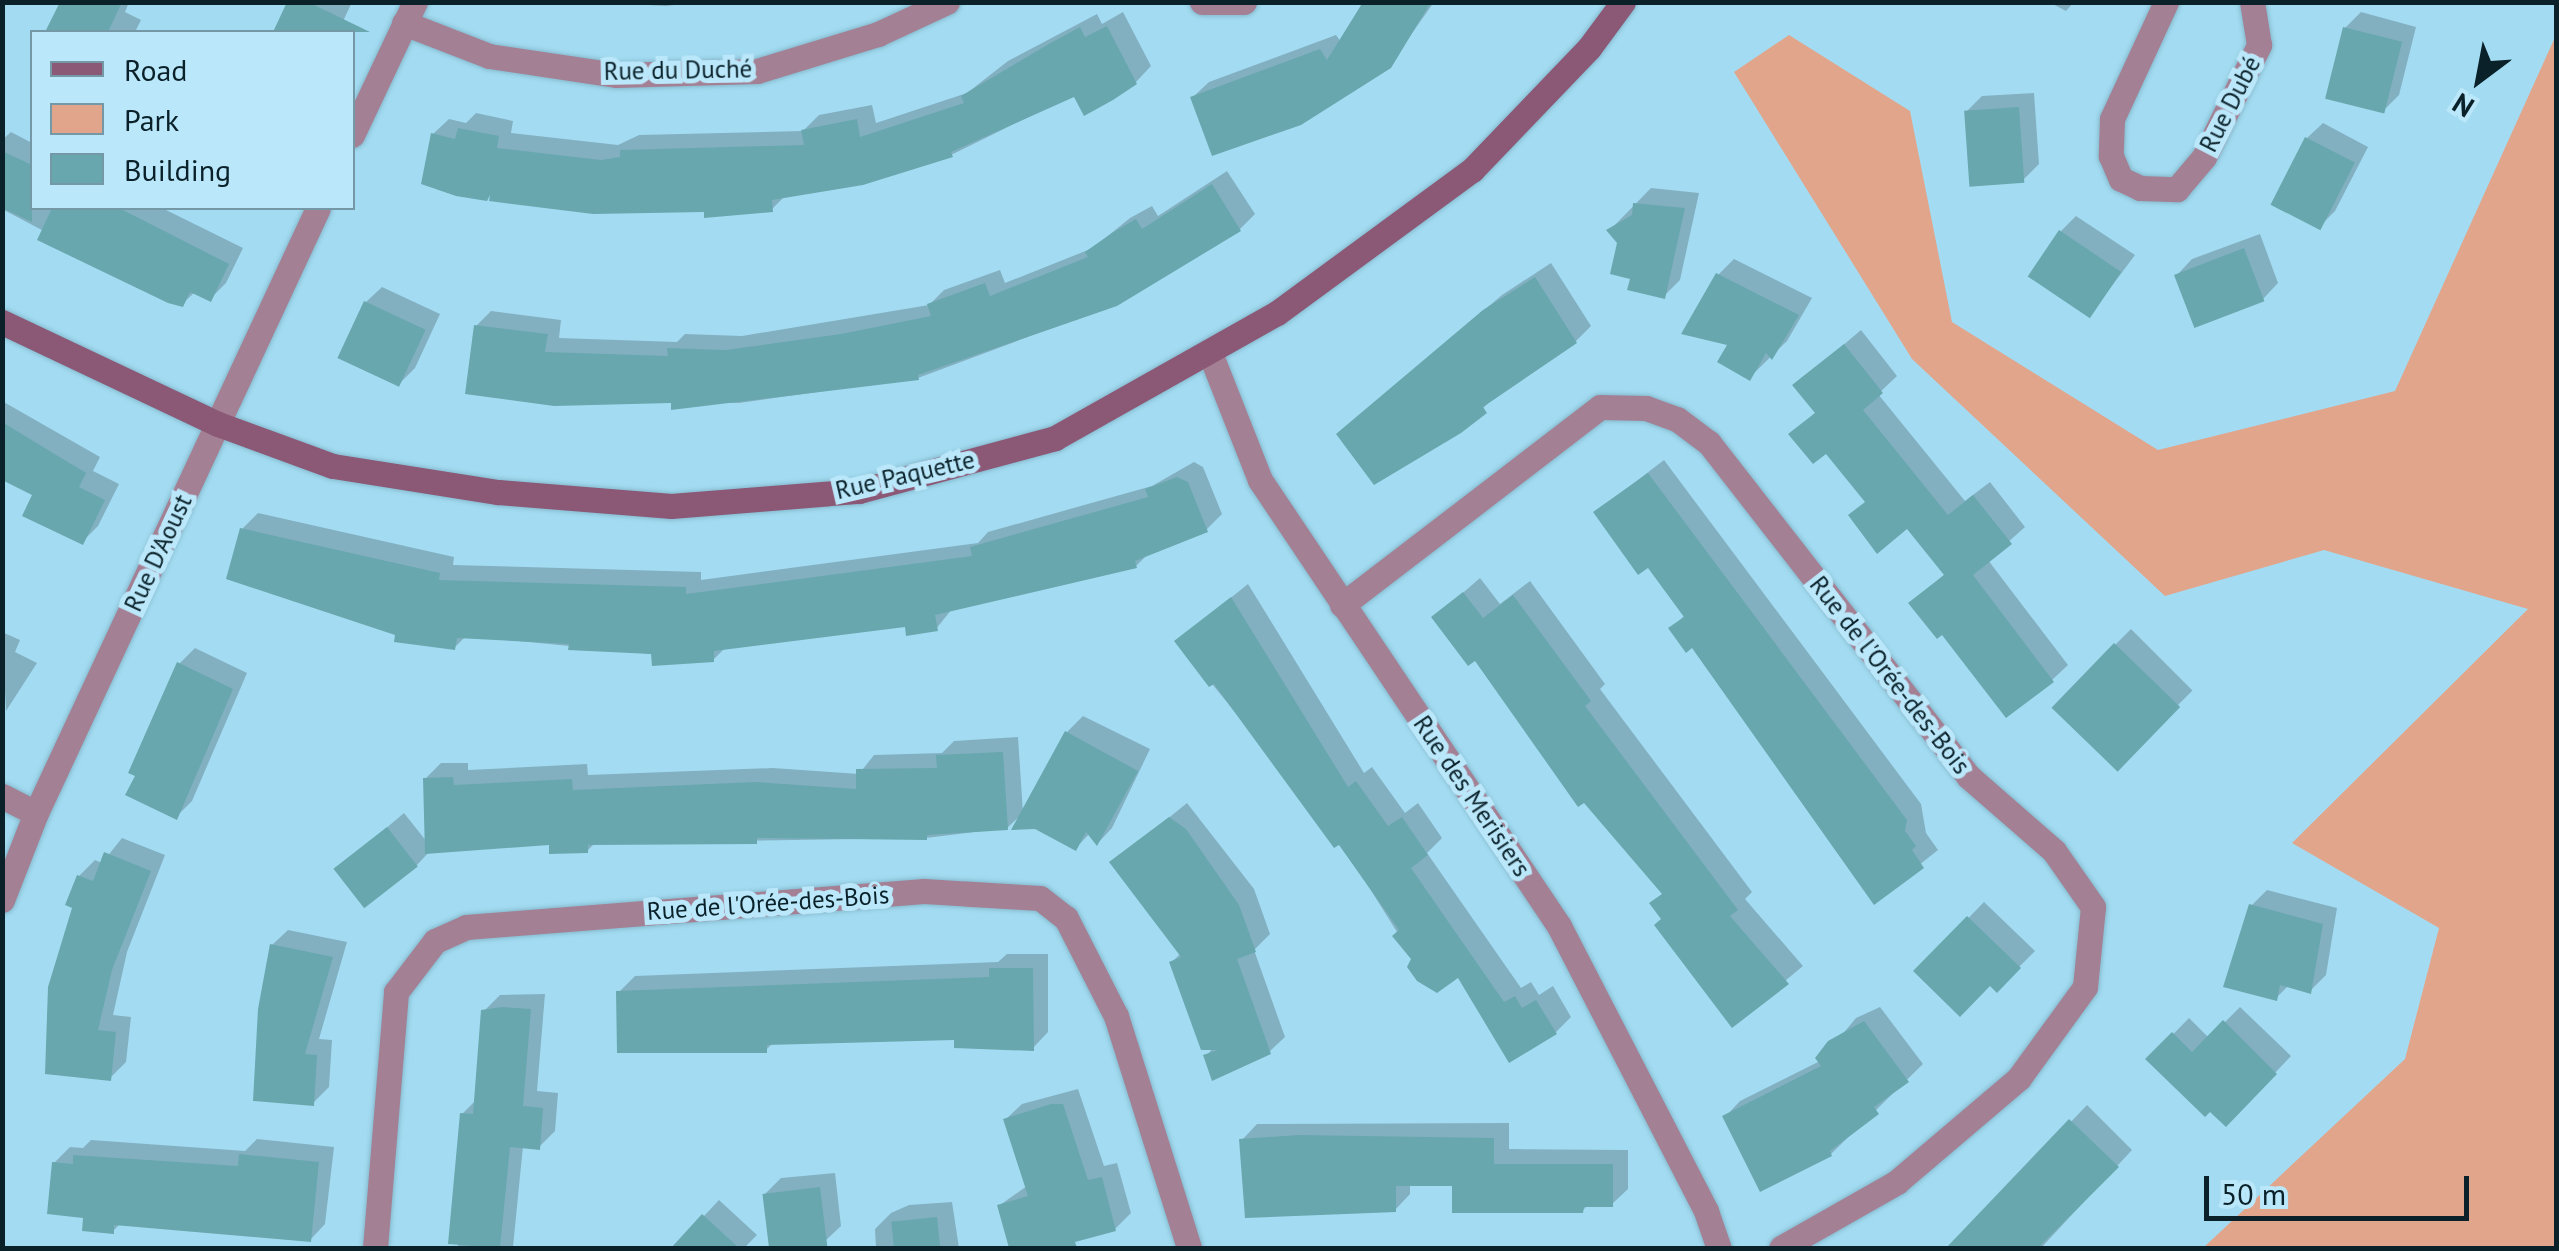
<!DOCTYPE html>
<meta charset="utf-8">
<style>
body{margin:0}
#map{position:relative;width:2559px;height:1251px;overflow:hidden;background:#a3dcf2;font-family:"PT Sans",sans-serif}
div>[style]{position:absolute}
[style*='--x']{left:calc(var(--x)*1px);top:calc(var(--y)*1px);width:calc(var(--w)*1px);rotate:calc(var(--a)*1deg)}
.green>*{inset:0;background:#e1a58c}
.shadow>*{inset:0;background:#0003;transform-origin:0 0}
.building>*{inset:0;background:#68a7ae;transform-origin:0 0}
.roads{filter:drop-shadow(0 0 2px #87bace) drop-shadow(0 0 2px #87bace)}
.street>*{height:25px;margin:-12.5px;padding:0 12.5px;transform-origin:12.5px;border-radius:12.5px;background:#a48094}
.secondary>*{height:25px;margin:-12.5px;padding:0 12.5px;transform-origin:12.5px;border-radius:12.5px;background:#8b5876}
span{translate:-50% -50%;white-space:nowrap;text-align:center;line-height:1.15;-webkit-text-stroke:10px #bae7f9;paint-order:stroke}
.street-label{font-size:25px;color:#0a212a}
.frame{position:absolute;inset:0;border:5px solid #0a212a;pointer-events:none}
.legend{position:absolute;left:30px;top:30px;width:325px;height:180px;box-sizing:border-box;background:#bae7f9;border:2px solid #7498a6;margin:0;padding:12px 18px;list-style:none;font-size:30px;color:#0a212a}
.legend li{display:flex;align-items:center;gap:20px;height:50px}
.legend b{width:50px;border:2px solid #7498a6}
.north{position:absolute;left:2429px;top:30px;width:100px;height:100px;-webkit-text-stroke:8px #bae7f9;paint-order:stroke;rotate:212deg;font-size:28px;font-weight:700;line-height:40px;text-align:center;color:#0a212a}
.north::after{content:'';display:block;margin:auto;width:35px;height:45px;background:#0a212a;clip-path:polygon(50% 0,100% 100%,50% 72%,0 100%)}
.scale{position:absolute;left:2204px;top:1176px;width:265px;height:45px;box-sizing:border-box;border:5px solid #0a212a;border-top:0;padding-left:12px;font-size:30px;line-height:35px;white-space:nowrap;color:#0a212a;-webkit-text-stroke:8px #bae7f9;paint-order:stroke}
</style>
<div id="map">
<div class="green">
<i style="clip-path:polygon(1789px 35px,1910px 111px,1952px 322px,2158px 450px,2395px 391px,2556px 35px,2556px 1248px,2203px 1248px,2405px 1059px,2439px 928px,2292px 843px,2528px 609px,2324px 550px,2165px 596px,1912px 359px,1734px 72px)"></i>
</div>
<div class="shadow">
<i style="clip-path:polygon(64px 2px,129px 2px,125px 12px,141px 20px,135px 32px,49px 32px)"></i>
<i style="clip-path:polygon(290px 2px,352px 2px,338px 32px,276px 32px)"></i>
<i style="clip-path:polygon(594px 2px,699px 2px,666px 6px)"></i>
<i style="clip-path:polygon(1366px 2px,1434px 2px,1389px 66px,1193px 97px,1209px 82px,1336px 35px,1341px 42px)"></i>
<i style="clip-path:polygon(2049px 2px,2074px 2px,2066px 11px)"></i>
<i style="clip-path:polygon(1123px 12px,1151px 66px,1136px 82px,1075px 94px,951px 155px,786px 195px,772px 209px,493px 191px,433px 134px,449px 119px,466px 123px,476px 113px,513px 121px,511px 133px,618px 145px,639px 135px,803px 131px,819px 115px,872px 105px,876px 123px,967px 93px,1008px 61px,1097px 14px,1102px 24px)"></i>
<i style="clip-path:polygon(2361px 12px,2416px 27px,2399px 95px,2383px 111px,2345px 28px)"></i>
<i style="clip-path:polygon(2034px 93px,2039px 164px,2023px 180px,1966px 112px,1982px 96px)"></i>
<i style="clip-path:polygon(2323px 123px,2368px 147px,2335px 211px,2319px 227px,2307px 138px)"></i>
<i style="clip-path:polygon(11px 132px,32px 143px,32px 208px,162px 208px,243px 248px,226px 283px,210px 299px,195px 292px,182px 304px,2px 209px,2px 140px)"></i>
<i style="clip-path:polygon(1227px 171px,1255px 214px,1240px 229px,1116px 304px,918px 378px,739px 403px,554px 403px,476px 326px,491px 311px,561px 320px,559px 338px,677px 342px,685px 334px,742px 336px,929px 305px,944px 290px,1000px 270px,1005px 283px,1093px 248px,1130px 218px,1152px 206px,1158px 216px)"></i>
<i style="clip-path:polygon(1651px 188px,1699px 193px,1680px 280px,1664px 296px,1609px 231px)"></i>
<i style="clip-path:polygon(2076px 216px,2135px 255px,2090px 315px,2061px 231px)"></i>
<i style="clip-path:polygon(2260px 234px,2278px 283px,2263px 299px,2177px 275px,2192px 259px)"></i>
<i style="clip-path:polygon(1734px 259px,1812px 298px,1787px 341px,1749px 378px,1731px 343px,1718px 275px)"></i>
<i style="clip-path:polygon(1551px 263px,1591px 326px,1576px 341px,1507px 385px,1459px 431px,1355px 419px,1502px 295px)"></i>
<i style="clip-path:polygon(382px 287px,440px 314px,415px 368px,399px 384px,366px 302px)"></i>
<i style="clip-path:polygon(1861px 330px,1897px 376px,1878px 394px,1965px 501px,1990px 482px,2025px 527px,1988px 560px,2068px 665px,2052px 680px,1943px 631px,1912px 603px,1946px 573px,1908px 526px,1867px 500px,1826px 450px,1792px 434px,1817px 411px,1796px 385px)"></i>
<i style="clip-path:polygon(2px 401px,100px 457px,93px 471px,119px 484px,98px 526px,82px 542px,36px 494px,2px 479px)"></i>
<i style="clip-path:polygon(1664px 460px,1921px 804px,1926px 833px,1938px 850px,1874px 901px,1692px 645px,1671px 629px,1685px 615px,1648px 564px,1596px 512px)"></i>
<i style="clip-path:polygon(1194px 462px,1203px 467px,1222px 514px,1206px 530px,1149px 553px,1136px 566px,952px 609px,936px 629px,907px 624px,726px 647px,713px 660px,466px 636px,454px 648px,397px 633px,242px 529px,258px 513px,454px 557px,453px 565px,701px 572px,701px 580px,978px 543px,988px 532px,1152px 486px)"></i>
<i style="clip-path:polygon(1480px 578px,1500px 604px,1530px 581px,1605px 684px,1600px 689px,1752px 892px,1745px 899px,1803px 966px,1732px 1025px,1652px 904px,1664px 892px,1476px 657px,1434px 618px)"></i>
<i style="clip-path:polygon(1248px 584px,1364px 773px,1372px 767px,1405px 813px,1418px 803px,1442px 838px,1427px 853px,1521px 988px,1531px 982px,1539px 995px,1553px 986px,1571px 1017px,1556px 1032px,1510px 1059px,1459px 974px,1414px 959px,1340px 841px,1177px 641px)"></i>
<i style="left:2131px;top:629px;width:87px;height:109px;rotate:45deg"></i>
<i style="clip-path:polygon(2px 632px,20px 640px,15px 652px,37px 663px,6px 711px)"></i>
<i style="clip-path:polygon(195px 648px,247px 673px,192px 801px,176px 817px,179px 664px)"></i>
<i style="clip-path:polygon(1083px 716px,1150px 749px,1112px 828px,1098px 843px,1090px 833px,1076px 848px,1036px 826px,1016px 827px,1067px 732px)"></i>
<i style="clip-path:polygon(1018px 737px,1023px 813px,1007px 828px,926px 838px,595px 843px,587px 851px,551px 842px,430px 851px,417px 865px,338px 869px,404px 813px,427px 842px,425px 779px,441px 763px,468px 763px,468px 770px,587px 764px,588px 775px,773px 768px,859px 774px,874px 755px,942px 753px,954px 741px)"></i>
<i style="clip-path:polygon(1187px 803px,1254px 889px,1270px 934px,1254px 950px,1285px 1037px,1269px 1052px,1206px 1056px,1214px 1047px,1172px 962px,1181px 953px,1113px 863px)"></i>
<i style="clip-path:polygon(122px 838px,165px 855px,127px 952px,113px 1015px,131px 1017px,126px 1062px,110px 1078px,47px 1072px,79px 876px,95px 860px,102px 863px)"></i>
<i style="clip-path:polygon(2267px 890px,2337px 908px,2326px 975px,2310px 991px,2289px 985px,2276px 998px,2251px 906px)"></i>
<i style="clip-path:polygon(1984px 902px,2035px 951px,1997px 989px,1990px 983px,1917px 971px)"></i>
<i style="clip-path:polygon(288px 930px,347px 942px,319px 1039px,332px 1040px,329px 1087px,313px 1103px,272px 945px)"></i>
<i style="clip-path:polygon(1007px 954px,1048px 954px,1048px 1032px,1033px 1048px,956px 1037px,774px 1042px,766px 1050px,619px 992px,635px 976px,998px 962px)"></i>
<i style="clip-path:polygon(545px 994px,537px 1091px,558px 1093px,555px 1131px,539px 1147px,523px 1146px,513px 1247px,527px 1248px,458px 1248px,462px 1114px,476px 1100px,484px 1011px,500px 995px)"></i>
<i style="clip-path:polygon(1880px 1007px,1923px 1064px,1831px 1154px,1725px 1117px,1740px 1101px,1820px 1061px,1856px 1018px)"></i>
<i style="clip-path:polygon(2240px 1007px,2291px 1056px,2226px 1124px,2149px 1059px,2189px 1018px,2209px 1038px)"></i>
<i style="clip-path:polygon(1078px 1089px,1104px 1166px,1117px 1163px,1131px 1213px,1115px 1229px,1052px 1248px,1012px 1248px,1000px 1205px,1027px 1186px,1006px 1119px,1022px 1104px)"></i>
<i style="clip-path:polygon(2087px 1105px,2132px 1150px,2041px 1248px,1958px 1248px,1967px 1242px,1961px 1237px)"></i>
<i style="clip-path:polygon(1509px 1123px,1509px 1149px,1628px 1150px,1628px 1189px,1612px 1204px,1589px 1204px,1582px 1211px,1454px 1183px,1410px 1183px,1410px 1194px,1395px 1210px,1242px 1140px,1257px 1124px)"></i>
<i style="clip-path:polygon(257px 1139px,334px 1147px,325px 1224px,310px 1240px,121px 1223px,113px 1231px,54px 1163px,70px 1147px,83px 1148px,91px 1140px,245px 1151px)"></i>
<i style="clip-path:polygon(835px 1173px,841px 1226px,825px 1241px,765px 1194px,781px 1178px)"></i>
<i style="clip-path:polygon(719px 1200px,757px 1235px,744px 1248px,674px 1248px)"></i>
<i style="clip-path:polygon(952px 1202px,959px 1248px,876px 1248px,875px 1229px,891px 1213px,909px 1205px)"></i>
</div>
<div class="building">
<i style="clip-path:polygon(60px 2px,122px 2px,108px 32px,45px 32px)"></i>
<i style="clip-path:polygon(287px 2px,308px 2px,370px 32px,273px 32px)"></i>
<i style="clip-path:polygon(1363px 2px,1431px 2px,1391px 68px,1301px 125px,1212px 156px,1190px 97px,1320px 49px,1327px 60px)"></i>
<i style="clip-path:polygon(1107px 26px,1137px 84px,1113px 100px,1084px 116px,1074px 97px,951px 152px,953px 157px,863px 185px,772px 200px,773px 212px,704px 218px,704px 212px,593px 214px,489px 201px,490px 195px,487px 201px,456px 196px,421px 184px,431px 133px,455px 139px,458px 128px,499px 136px,497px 148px,601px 160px,620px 157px,620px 150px,804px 145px,801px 130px,857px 119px,860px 137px,964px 103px,961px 96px,1047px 45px,1080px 27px,1085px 37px)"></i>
<i style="left:2343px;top:27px;width:61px;height:74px;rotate:14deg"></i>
<i style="left:2019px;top:107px;width:76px;height:55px;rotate:86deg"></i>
<i style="left:2305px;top:137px;width:56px;height:76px;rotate:27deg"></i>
<i style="clip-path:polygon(2px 151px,32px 165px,32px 222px,2px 208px)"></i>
<i style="clip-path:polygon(1212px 184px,1241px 231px,1117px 306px,918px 375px,919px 380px,671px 410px,671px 403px,554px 406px,465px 394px,474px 325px,548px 334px,545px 352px,668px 356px,667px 348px,726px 350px,841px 334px,931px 316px,927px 304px,985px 283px,990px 296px,1088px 257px,1085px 252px,1112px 233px,1136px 219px,1142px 229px)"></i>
<i style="clip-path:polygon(1633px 203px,1685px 208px,1665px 299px,1627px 290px,1630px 279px,1610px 274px,1617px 243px,1606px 230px,1632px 215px)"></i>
<i style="clip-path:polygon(52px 208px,119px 208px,229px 264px,211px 302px,190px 292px,183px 307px,168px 303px,37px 240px)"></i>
<i style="left:2059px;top:230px;width:75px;height:56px;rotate:34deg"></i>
<i style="left:2244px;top:248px;width:57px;height:75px;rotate:69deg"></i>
<i style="clip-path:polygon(1716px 273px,1799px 315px,1772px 360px,1766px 353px,1750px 381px,1717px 362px,1727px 345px,1681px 334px)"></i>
<i style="clip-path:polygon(1535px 277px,1577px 343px,1483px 407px,1487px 413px,1461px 433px,1374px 485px,1336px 434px,1483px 310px)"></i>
<i style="left:364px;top:301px;width:68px;height:63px;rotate:25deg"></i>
<i style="clip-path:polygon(1844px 344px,1883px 393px,1863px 410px,1948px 515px,1973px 495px,2012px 544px,1973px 575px,2054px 682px,2006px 718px,1942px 635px,1937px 639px,1908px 603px,1944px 575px,1907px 529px,1877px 554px,1848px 515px,1865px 502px,1826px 454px,1813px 464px,1788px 434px,1815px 413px,1792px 385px)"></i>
<i style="clip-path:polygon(2px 422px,86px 473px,79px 487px,105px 500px,83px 545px,22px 516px,32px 495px,2px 480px)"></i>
<i style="clip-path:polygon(1648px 473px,1907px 820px,1905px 831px,1916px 846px,1912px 850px,1924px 868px,1874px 905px,1692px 648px,1686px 653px,1668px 628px,1684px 617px,1648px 568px,1638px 575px,1593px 512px)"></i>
<i style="clip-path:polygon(1177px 477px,1188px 482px,1208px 532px,1135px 561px,1137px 568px,935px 615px,938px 631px,906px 636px,905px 627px,714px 651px,714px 662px,652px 666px,651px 654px,568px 650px,569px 644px,457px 638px,455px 650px,394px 642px,395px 635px,226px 579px,240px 528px,440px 573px,439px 580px,686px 587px,686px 594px,972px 556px,970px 547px,1148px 497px,1145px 489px)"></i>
<i style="clip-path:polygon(1463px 592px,1483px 618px,1513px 595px,1591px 701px,1585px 706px,1738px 910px,1730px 916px,1789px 984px,1732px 1028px,1654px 925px,1661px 919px,1649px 903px,1662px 894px,1584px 803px,1578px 807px,1475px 661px,1468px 666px,1431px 617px)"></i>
<i style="clip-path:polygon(1231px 597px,1348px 787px,1356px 781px,1388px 826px,1402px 817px,1428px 855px,1411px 868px,1504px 1002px,1515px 996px,1522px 1008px,1536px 1000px,1557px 1034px,1509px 1063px,1458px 978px,1437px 993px,1417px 981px,1407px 967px,1411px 959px,1392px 936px,1399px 930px,1339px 845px,1334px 848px,1214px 684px,1209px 687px,1174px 641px)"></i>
<i style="left:2114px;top:643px;width:92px;height:90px;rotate:44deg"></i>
<i style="clip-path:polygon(177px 662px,233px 689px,177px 820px,125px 795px,135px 776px,128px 773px)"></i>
<i style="clip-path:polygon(1065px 731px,1138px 771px,1097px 846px,1086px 832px,1076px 851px,1035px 829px,1011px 830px)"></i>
<i style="clip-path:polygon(1003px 752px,1008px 830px,927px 835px,927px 840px,757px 838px,757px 844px,588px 845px,588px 853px,549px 854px,549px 845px,425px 854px,423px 778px,453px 777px,454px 785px,572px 779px,573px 790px,755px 782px,856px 789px,856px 769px,937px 768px,936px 755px)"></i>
<i style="clip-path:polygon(1169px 817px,1186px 829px,1239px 905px,1256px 952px,1237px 959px,1271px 1054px,1212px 1081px,1203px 1055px,1218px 1050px,1201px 1050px,1169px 962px,1181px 957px,1109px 862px)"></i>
<i style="left:387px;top:827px;width:50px;height:68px;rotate:52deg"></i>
<i style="clip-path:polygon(104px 852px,151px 871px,112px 970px,98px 1030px,116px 1032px,111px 1081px,45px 1074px,48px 987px,72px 908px,65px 905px,77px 875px,93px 881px)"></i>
<i style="clip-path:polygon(2249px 904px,2323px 924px,2311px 994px,2280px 985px,2277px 1001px,2223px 987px)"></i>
<i style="clip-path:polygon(1967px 916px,2021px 968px,1997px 993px,1990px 986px,1960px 1017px,1913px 971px)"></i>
<i style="clip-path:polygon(270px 944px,333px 957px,305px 1054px,317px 1055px,314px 1106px,253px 1101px,258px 1009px)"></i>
<i style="clip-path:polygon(989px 968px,1033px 968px,1034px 1051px,954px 1048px,954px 1040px,767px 1045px,767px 1053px,617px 1053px,616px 991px,989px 977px)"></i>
<i style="clip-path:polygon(502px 1007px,531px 1009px,523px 1106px,543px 1108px,540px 1150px,510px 1147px,500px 1248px,448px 1244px,460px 1113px,473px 1114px,481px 1010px)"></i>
<i style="clip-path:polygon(2223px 1020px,2277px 1074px,2226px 1127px,2210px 1112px,2205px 1117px,2145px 1059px,2172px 1032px,2192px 1052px)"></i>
<i style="clip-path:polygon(1864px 1021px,1909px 1082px,1874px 1107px,1879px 1114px,1830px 1151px,1832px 1156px,1760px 1192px,1722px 1116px,1821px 1066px,1815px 1058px,1828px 1041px)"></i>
<i style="clip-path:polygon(1051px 1104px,1063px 1104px,1088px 1180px,1102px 1177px,1116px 1231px,1075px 1242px,1077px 1248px,1009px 1248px,997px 1205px,1028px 1196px,1003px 1119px)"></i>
<i style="clip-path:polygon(2069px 1119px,2119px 1167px,2038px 1248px,1946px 1248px)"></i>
<i style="clip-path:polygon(1299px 1135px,1494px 1138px,1494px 1164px,1613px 1164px,1613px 1207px,1584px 1207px,1583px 1213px,1452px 1213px,1452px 1186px,1396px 1186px,1396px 1212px,1245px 1218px,1239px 1139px)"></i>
<i style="clip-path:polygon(239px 1154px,319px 1162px,311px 1242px,114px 1225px,114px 1234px,82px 1231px,83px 1218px,47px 1214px,52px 1162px,73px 1164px,73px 1155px,238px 1166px)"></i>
<i style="left:820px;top:1187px;width:61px;height:58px;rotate:83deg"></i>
<i style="clip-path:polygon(702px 1214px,739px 1248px,671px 1248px)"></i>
<i style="left:937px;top:1217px;width:31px;height:46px;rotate:84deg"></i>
</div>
<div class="roads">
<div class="street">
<i style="--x:1202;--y:2;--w:42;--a:0"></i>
<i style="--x:2166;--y:2;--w:129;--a:114.8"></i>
<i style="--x:2112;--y:119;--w:37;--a:92"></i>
<i style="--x:2111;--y:156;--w:25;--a:67"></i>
<i style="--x:2121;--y:179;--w:21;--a:25"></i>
<i style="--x:2140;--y:188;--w:37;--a:2"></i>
<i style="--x:2177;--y:189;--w:42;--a:-49.8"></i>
<i style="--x:2204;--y:157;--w:125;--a:-63.8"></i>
<i style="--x:2259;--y:45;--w:44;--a:-99.2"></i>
<i style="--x:404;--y:23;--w:91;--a:21.2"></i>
<i style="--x:489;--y:56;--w:128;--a:8.5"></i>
<i style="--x:616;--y:75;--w:141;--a:-1.6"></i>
<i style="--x:757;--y:71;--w:127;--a:-17"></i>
<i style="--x:878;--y:34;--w:76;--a:-24.9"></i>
<i style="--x:352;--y:135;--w:147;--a:-64.7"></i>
<i style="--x:1210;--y:353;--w:136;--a:68.5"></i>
<i style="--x:1260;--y:480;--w:537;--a:56.16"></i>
<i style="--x:1559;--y:926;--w:321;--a:62.7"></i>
<i style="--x:1706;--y:1211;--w:39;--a:71"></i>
<i style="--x:1342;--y:605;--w:325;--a:-37.5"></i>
<i style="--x:1600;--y:407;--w:46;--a:1.2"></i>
<i style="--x:1646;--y:408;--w:33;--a:20"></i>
<i style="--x:1677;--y:419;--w:40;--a:37"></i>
<i style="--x:1709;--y:443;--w:422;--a:52.1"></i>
<i style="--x:1968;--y:776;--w:114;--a:41.1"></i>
<i style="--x:2054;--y:851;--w:68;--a:55.1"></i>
<i style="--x:2093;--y:907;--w:80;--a:95.7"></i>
<i style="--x:2085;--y:987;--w:112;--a:126"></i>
<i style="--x:2019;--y:1078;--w:160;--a:139.6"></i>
<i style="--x:1897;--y:1182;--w:133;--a:150.4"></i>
<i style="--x:2;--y:796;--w:38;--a:27"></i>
<i style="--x:2;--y:900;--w:93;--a:-68.7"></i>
<i style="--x:36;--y:813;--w:667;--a:-65.01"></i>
<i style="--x:375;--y:1248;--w:257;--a:-85.3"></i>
<i style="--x:396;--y:992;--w:64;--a:-52.6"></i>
<i style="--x:435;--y:941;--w:34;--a:-24"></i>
<i style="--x:466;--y:927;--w:459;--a:-4.5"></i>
<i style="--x:924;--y:891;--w:116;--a:3.5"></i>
<i style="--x:1040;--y:898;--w:33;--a:38"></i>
<i style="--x:1066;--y:918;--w:110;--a:63"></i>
<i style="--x:1116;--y:1016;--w:243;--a:72.5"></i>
</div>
<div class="secondary">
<i style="--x:2;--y:322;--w:239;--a:25.3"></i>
<i style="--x:218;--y:424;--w:122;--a:20.1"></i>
<i style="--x:333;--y:466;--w:167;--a:9"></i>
<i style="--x:498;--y:492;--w:174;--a:4.6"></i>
<i style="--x:671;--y:506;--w:189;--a:-4.6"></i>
<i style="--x:859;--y:491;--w:203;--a:-15.1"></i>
<i style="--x:1055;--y:438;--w:255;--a:-29.4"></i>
<i style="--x:1277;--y:313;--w:242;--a:-36.3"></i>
<i style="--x:1472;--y:170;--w:169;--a:-46.2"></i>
<i style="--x:1589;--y:48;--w:57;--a:-53.5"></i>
</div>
</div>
<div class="street-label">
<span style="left:678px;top:70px;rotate:-1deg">Rue du Duché</span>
<span style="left:2230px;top:104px;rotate:-63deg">Rue Dubé</span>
<span style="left:905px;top:475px;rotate:-13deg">Rue Paquette</span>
<span style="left:158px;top:553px;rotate:-65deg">Rue D'Aoust</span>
<span style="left:1890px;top:675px;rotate:52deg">Rue de l'Orée-des-Bois</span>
<span style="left:1472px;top:796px;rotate:56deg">Rue des Merisiers</span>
<span style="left:768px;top:903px;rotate:-4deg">Rue de l'Orée-des-Bois</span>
</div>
<div class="frame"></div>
<ul class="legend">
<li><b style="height:12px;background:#8b5876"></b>Road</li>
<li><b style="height:28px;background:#e1a58c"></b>Park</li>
<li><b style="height:28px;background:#68a7ae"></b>Building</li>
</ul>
<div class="north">N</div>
<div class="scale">50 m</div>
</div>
